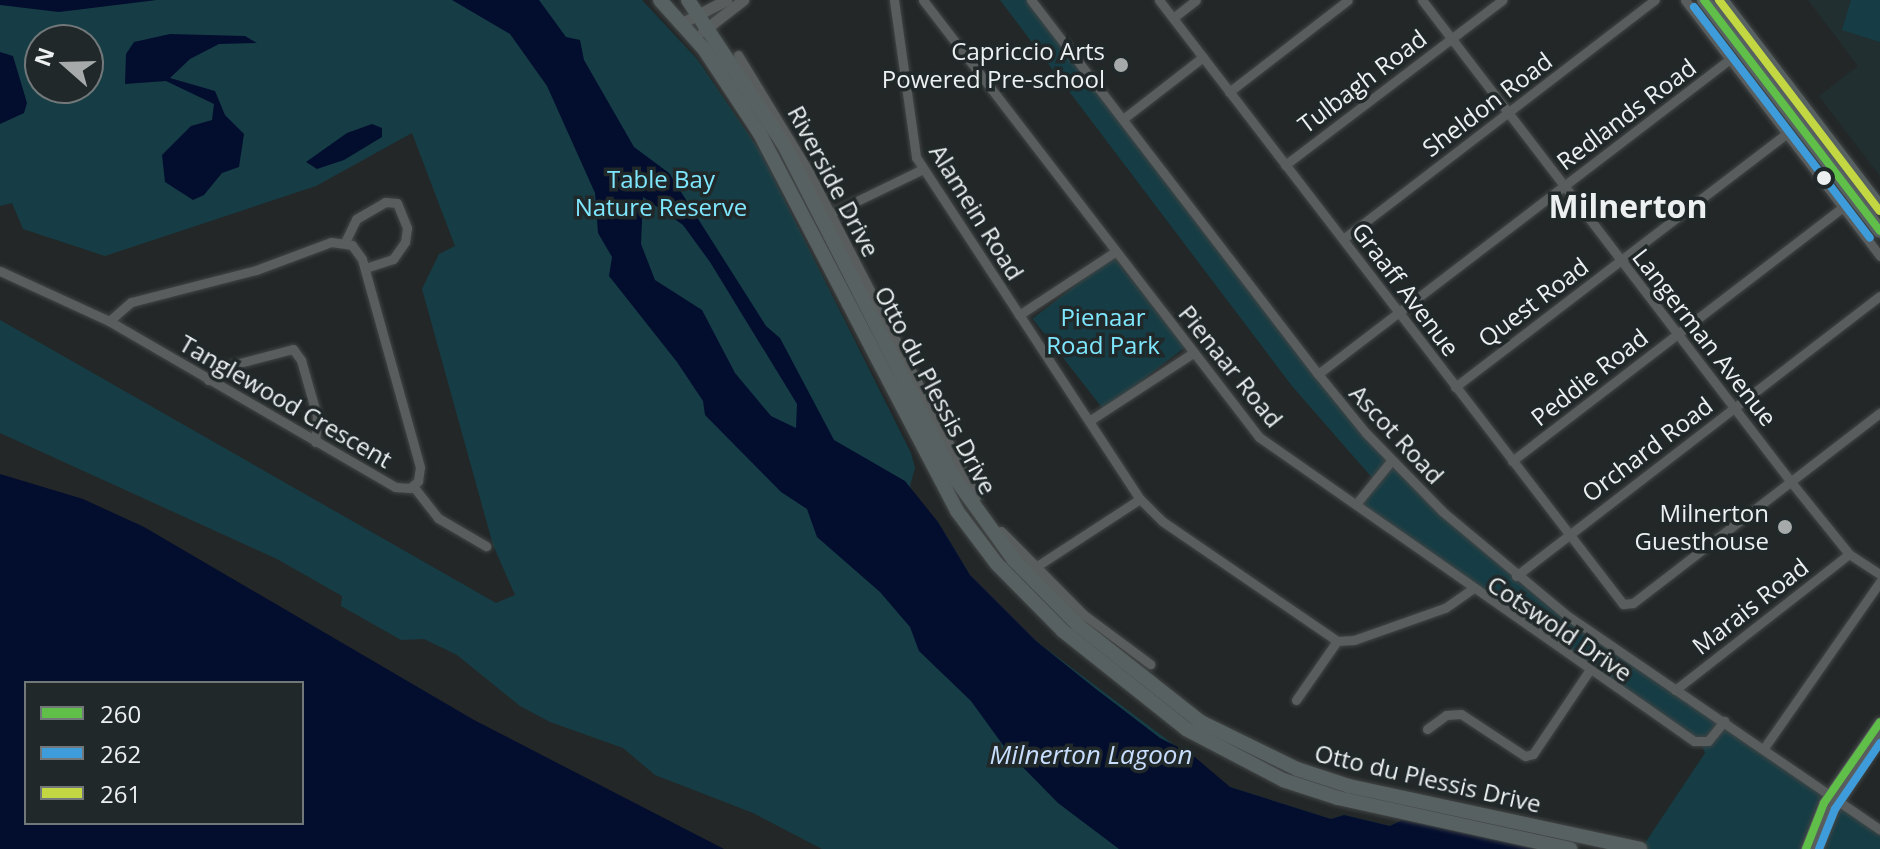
<!DOCTYPE html>
<style>
body{margin:0}
#map{position:relative;width:1880px;height:849px;overflow:hidden;background:#232727;font-family:"Open Sans",sans-serif}
div>[style]{position:absolute}
[style*='--x']{left:calc(var(--x)*1px);top:calc(var(--y)*1px);width:calc(var(--w)*1px);rotate:calc(var(--a)*1deg)}
.built>*{inset:0;background:#212f31}
.green>*{inset:0;background:#163d45;transform-origin:0 0}
.water>*{inset:0;background:#030d2e}
.roads{filter:drop-shadow(0 0 2px #424545) drop-shadow(0 0 2px #424545)}
.minor>*{height:9px;margin:-4.5px;padding:0 4.5px;transform-origin:4.5px;border-radius:4.5px;background:#595d5d}
.tertiary>*{height:11px;margin:-5.5px;padding:0 5.5px;transform-origin:5.5px;border-radius:5.5px;background:#595d5d}
.primary>*{height:14px;margin:-7px;padding:0 7px;transform-origin:7px;border-radius:7px;background:#586161}
.bus-1>*{height:8px;margin:-4px;padding:0 4px;transform-origin:4px;border-radius:4px;background:#5fbf49}
.bus-2>*{height:8px;margin:-4px;padding:0 4px;transform-origin:4px;border-radius:4px;background:#3d9cd9}
.bus-3>*{height:8px;margin:-4px;padding:0 4px;transform-origin:4px;border-radius:4px;background:#c3d742}
.dots>*{width:22px;height:22px;translate:-50% -50%;box-sizing:border-box;border:4px solid #212829;border-radius:50%}
span{translate:-50% -50%;white-space:nowrap;text-align:center;line-height:1.15;-webkit-text-stroke:7px #212829;paint-order:stroke}
.poi-label{font-size:24px;color:#ecf0f1}
.right{translate:-100% -50%;text-align:right}
.street-label{font-size:24px;color:#ecf0f1}
.park-label{font-size:24px;color:#7ee7fe}
.water-label{font-size:26px;color:#c8deff;font-style:italic}
.district-label{font-size:32px;color:#ecf0f1;font-weight:700}
.legend{position:absolute;left:24px;top:681px;width:280px;height:144px;box-sizing:border-box;background:#212829;border:2px solid #727879;margin:0;padding:10px 14px;list-style:none;font-size:24px;color:#ecf0f1}
.legend li{display:flex;align-items:center;gap:16px;height:40px}
.legend b{width:40px;border:2px solid #727879}
.north{position:absolute;left:24px;top:24px;width:80px;height:80px;box-sizing:border-box;background:#212829;border:2px solid #727879;border-radius:50%;rotate:290deg;font-size:22px;font-weight:700;line-height:32px;text-align:center;color:#ecf0f1}
.north::after{content:'';display:block;margin:auto;width:28px;height:36px;background:#a6aaaa;clip-path:polygon(50% 0,100% 100%,50% 72%,0 100%)}
</style>
<div id="map">
<div class="built">
<i style="clip-path:polygon(1808px 0,1880px 0,1880px 176px,1819px 96px,1858px 66px)"></i>
</div>
<div class="green">
<i style="clip-path:polygon(evenodd,0 0,642px 0,697px 59px,760px 151px,911px 453px,915px 468px,910px 486px,917px 502px,938px 522px,970px 575px,1036px 641px,1230px 787px,1331px 819px,1344px 815px,1390px 826px,1402px 820px,1534px 849px,822px 849px,753px 813px,655px 775px,623px 748px,550px 722px,520px 706px,457px 655px,424px 639px,401px 640px,341px 606px,342px 596px,277px 559px,0 433px,0 320px,496px 603px,515px 595px,493px 545px,422px 289px,439px 254px,455px 246px,412px 133px,316px 186px,105px 256px,23px 229px,12px 203px,0 206px,0 0,40px 40px,88px 40px,88px 88px,40px 88px,40px 40px)"></i>
<i style="clip-path:polygon(1000px 0,1031px 0,1366px 433px,1516px 576px,1830px 794px,1806px 849px,1641px 849px,1705px 753px,1701px 744px,1356px 504px,1374px 480px,1292px 386px)"></i>
<i style="clip-path:polygon(1851px 0,1880px 0,1880px 42px,1842px 30px)"></i>
<i style="left:1113px;top:256px;width:116px;height:102px;rotate:52deg"></i>
<i style="clip-path:polygon(1838px 801px,1880px 830px,1880px 849px,1817px 849px)"></i>
</div>
<div class="water">
<i style="clip-path:polygon(0 0,157px 0,59px 12px,0 5px)"></i>
<i style="clip-path:polygon(evenodd,452px 0,539px 0,566px 37px,580px 40px,584px 60px,634px 147px,669px 173px,766px 326px,780px 338px,834px 440px,905px 481px,938px 522px,970px 575px,1036px 641px,1096px 689px,1160px 738px,1190px 753px,1230px 787px,1331px 819px,1344px 815px,1390px 826px,1402px 820px,1534px 849px,1119px 849px,1058px 803px,1008px 752px,971px 701px,919px 651px,910px 627px,880px 592px,817px 537px,807px 509px,781px 492px,705px 415px,703px 401px,677px 362px,609px 276px,612px 257px,598px 233px,595px 193px,547px 86px,510px 34px,452px 0,643px 197px,683px 225px,710px 262px,797px 404px,796px 428px,771px 416px,735px 373px,702px 310px,655px 280px,641px 244px,643px 197px)"></i>
<i style="clip-path:polygon(170px 34px,245px 36px,257px 43px,219px 44px,190px 59px,170px 78px,215px 91px,225px 115px,244px 134px,239px 167px,222px 173px,204px 195px,193px 200px,165px 182px,162px 155px,191px 126px,212px 120px,214px 104px,166px 81px,125px 84px,126px 54px,134px 42px)"></i>
<i style="clip-path:polygon(0 52px,13px 56px,27px 103px,24px 113px,0 124px)"></i>
<i style="clip-path:polygon(372px 124px,382px 128px,382px 137px,344px 160px,317px 169px,306px 162px,347px 133px)"></i>
<i style="clip-path:polygon(evenodd,0 474px,83px 499px,144px 527px,474px 720px,724px 849px,0 849px,0 474px,26px 683px,302px 683px,302px 823px,26px 823px,26px 683px)"></i>
</div>
<div class="roads">
<div class="minor">
<i style="--x:894;--y:0;--w:159;--a:82"></i>
<i style="--x:916;--y:157;--w:409;--a:56.8"></i>
<i style="--x:1140;--y:499;--w:31;--a:45"></i>
<i style="--x:1162;--y:521;--w:212;--a:34.4"></i>
<i style="--x:923;--y:0;--w:551;--a:52.44"></i>
<i style="--x:1259;--y:437;--w:531;--a:34.95"></i>
<i style="--x:1694;--y:741;--w:14;--a:0"></i>
<i style="--x:1708;--y:741;--w:26;--a:-51"></i>
<i style="--x:1031;--y:0;--w:471;--a:52.5"></i>
<i style="--x:1318;--y:374;--w:76;--a:50.9"></i>
<i style="--x:1366;--y:433;--w:109;--a:45.7"></i>
<i style="--x:1442;--y:511;--w:160;--a:39.9"></i>
<i style="--x:1565;--y:614;--w:382;--a:34.4"></i>
<i style="--x:1159;--y:0;--w:762;--a:52.47"></i>
<i style="--x:1623;--y:604;--w:10;--a:-6"></i>
<i style="--x:1633;--y:603;--w:312;--a:-37.6"></i>
<i style="--x:1422;--y:0;--w:607;--a:52.56"></i>
<i style="--x:1791;--y:482;--w:92;--a:51.1"></i>
<i style="--x:1849;--y:554;--w:37;--a:33"></i>
<i style="--x:1685;--y:0;--w:322;--a:52.7"></i>
<i style="--x:1173;--y:18;--w:29;--a:-38"></i>
<i style="--x:738;--y:55;--w:137;--a:58.7"></i>
<i style="--x:809;--y:172;--w:365;--a:62.7"></i>
<i style="--x:1229;--y:92;--w:150;--a:-37.7"></i>
<i style="--x:1123;--y:119;--w:101;--a:-37.8"></i>
<i style="--x:1285;--y:165;--w:273;--a:-37.2"></i>
<i style="--x:830;--y:214;--w:103;--a:-25.8"></i>
<i style="--x:1343;--y:239;--w:393;--a:-37.5"></i>
<i style="--x:345;--y:242;--w:25;--a:-64"></i>
<i style="--x:356;--y:219;--w:34;--a:-30"></i>
<i style="--x:385;--y:202;--w:12;--a:5"></i>
<i style="--x:397;--y:203;--w:27;--a:68"></i>
<i style="--x:407;--y:228;--w:14;--a:98"></i>
<i style="--x:405;--y:242;--w:21;--a:125"></i>
<i style="--x:393;--y:259;--w:29;--a:162"></i>
<i style="--x:0;--y:271;--w:120;--a:24.6"></i>
<i style="--x:109;--y:321;--w:331;--a:30.1"></i>
<i style="--x:395;--y:487;--w:15;--a:4"></i>
<i style="--x:410;--y:488;--w:11;--a:-41"></i>
<i style="--x:418;--y:481;--w:14;--a:-82"></i>
<i style="--x:420;--y:467;--w:216;--a:-105.6"></i>
<i style="--x:362;--y:259;--w:17;--a:-126"></i>
<i style="--x:352;--y:245;--w:21;--a:-172"></i>
<i style="--x:331;--y:242;--w:80;--a:159.5"></i>
<i style="--x:256;--y:270;--w:129;--a:165.6"></i>
<i style="--x:131;--y:302;--w:29;--a:139"></i>
<i style="--x:1019;--y:315;--w:115;--a:-33.3"></i>
<i style="--x:1318;--y:374;--w:519;--a:-37.4"></i>
<i style="--x:208;--y:380;--w:24;--a:-35"></i>
<i style="--x:228;--y:366;--w:67;--a:-14.7"></i>
<i style="--x:293;--y:349;--w:14;--a:54"></i>
<i style="--x:301;--y:360;--w:58;--a:74.1"></i>
<i style="--x:317;--y:416;--w:26;--a:94"></i>
<i style="--x:1455;--y:387;--w:418;--a:-37.4"></i>
<i style="--x:1089;--y:421;--w:124;--a:-33.2"></i>
<i style="--x:1512;--y:461;--w:417;--a:-37.5"></i>
<i style="--x:413;--y:486;--w:41;--a:52"></i>
<i style="--x:438;--y:518;--w:56;--a:30.3"></i>
<i style="--x:1356;--y:504;--w:55;--a:-50.9"></i>
<i style="--x:1001;--y:531;--w:117;--a:45.3"></i>
<i style="--x:1083;--y:614;--w:84;--a:36.7"></i>
<i style="--x:1034;--y:568;--w:126;--a:-33.1"></i>
<i style="--x:1516;--y:576;--w:459;--a:-37.6"></i>
<i style="--x:1675;--y:690;--w:221;--a:-38"></i>
<i style="--x:1296;--y:700;--w:72;--a:-55.2"></i>
<i style="--x:1337;--y:641;--w:17;--a:-3"></i>
<i style="--x:1354;--y:640;--w:96;--a:-19.4"></i>
<i style="--x:1445;--y:608;--w:33;--a:-35"></i>
<i style="--x:1427;--y:729;--w:24;--a:-36"></i>
<i style="--x:1446;--y:715;--w:15;--a:-4"></i>
<i style="--x:1461;--y:714;--w:77;--a:33.3"></i>
<i style="--x:1525;--y:756;--w:8;--a:-14"></i>
<i style="--x:1533;--y:754;--w:100;--a:-56"></i>
<i style="--x:1764;--y:748;--w:203;--a:-55.1"></i>
</div>
<div class="tertiary">
<i style="--x:682;--y:23;--w:50;--a:-27.6"></i>
<i style="--x:703;--y:31;--w:51;--a:-37.8"></i>
<i style="--x:1806;--y:849;--w:49;--a:-68.6"></i>
<i style="--x:1824;--y:803;--w:98;--a:-55.3"></i>
<i style="--x:1817;--y:849;--w:43;--a:-68.2"></i>
<i style="--x:1833;--y:809;--w:85;--a:-56.5"></i>
</div>
<div class="primary">
<i style="--x:660;--y:0;--w:66;--a:48.1"></i>
<i style="--x:704;--y:49;--w:102;--a:56.6"></i>
<i style="--x:760;--y:134;--w:425;--a:62.4"></i>
<i style="--x:957;--y:511;--w:66;--a:53"></i>
<i style="--x:997;--y:564;--w:94;--a:45.4"></i>
<i style="--x:1063;--y:631;--w:157;--a:38.5"></i>
<i style="--x:1186;--y:729;--w:110;--a:27.7"></i>
<i style="--x:1283;--y:780;--w:58;--a:18.1"></i>
<i style="--x:1338;--y:798;--w:238;--a:12.4"></i>
<i style="--x:688;--y:0;--w:174;--a:56.5"></i>
<i style="--x:784;--y:145;--w:369;--a:62.9"></i>
<i style="--x:952;--y:474;--w:105;--a:54.3"></i>
<i style="--x:1013;--y:559;--w:93;--a:45.4"></i>
<i style="--x:1078;--y:625;--w:157;--a:38.3"></i>
<i style="--x:1201;--y:722;--w:107;--a:26.1"></i>
<i style="--x:1297;--y:769;--w:55;--a:18.1"></i>
<i style="--x:1349;--y:786;--w:298;--a:12.2"></i>
<i style="--x:1704;--y:0;--w:290;--a:52.7"></i>
<i style="--x:1721;--y:0;--w:262;--a:52.6"></i>
</div>
</div>
<div class="bus-1">
<i style="--x:1704;--y:0;--w:290;--a:52.7"></i>
<i style="--x:1806;--y:849;--w:49;--a:-68.6"></i>
<i style="--x:1824;--y:803;--w:98;--a:-55.3"></i>
</div>
<div class="bus-2">
<i style="--x:1694;--y:7;--w:290;--a:52.7"></i>
<i style="--x:1819;--y:849;--w:43;--a:-68.2"></i>
<i style="--x:1835;--y:809;--w:80;--a:-55.7"></i>
</div>
<div class="bus-3">
<i style="--x:1719;--y:0;--w:265;--a:52.7"></i>
</div>
<div class="dots">
<i style="left:1121px;top:65px;background:#a6aaaa"></i>
<i style="left:1824px;top:178px;background:#ecf0f1"></i>
<i style="left:1785px;top:527px;background:#a6aaaa"></i>
</div>
<div class="poi-label">
<span class="right" style="left:1105px;top:65px">Capriccio Arts<br>Powered Pre-school</span>
<span class="right" style="left:1769px;top:527px">Milnerton<br>Guesthouse</span>
</div>
<div class="street-label">
<span style="left:1362px;top:81px;rotate:-37deg">Tulbagh Road</span>
<span style="left:1487px;top:104px;rotate:-37deg">Sheldon Road</span>
<span style="left:1626px;top:114px;rotate:-37deg">Redlands Road</span>
<span style="left:834px;top:181px;rotate:62deg">Riverside Drive</span>
<span style="left:977px;top:212px;rotate:58deg">Alamein Road</span>
<span style="left:1406px;top:289px;rotate:53deg">Graaff Avenue</span>
<span style="left:1533px;top:302px;rotate:-37deg">Quest Road</span>
<span style="left:1705px;top:337px;rotate:52deg">Langerman Avenue</span>
<span style="left:1231px;top:366px;rotate:51deg">Pienaar Road</span>
<span style="left:1589px;top:377px;rotate:-38deg">Peddie Road</span>
<span style="left:936px;top:390px;rotate:62deg">Otto du Plessis Drive</span>
<span style="left:286px;top:401px;rotate:30deg">Tanglewood Crescent</span>
<span style="left:1397px;top:434px;rotate:47deg">Ascot Road</span>
<span style="left:1647px;top:449px;rotate:-37deg">Orchard Road</span>
<span style="left:1750px;top:606px;rotate:-38deg">Marais Road</span>
<span style="left:1560px;top:628px;rotate:34deg">Cotswold Drive</span>
<span style="left:1428px;top:778px;rotate:13deg">Otto du Plessis Drive</span>
</div>
<div class="park-label">
<span style="left:661px;top:193px">Table Bay<br>Nature Reserve</span>
<span style="left:1103px;top:331px">Pienaar<br>Road Park</span>
</div>
<div class="water-label">
<span style="left:1091px;top:755px">Milnerton Lagoon</span>
</div>
<div class="district-label">
<span style="left:1628px;top:206px">Milnerton</span>
</div>
<ul class="legend">
<li><b style="height:10px;background:#5fbf49"></b>260</li>
<li><b style="height:10px;background:#3d9cd9"></b>262</li>
<li><b style="height:10px;background:#c3d742"></b>261</li>
</ul>
<div class="north">N</div>
</div>
